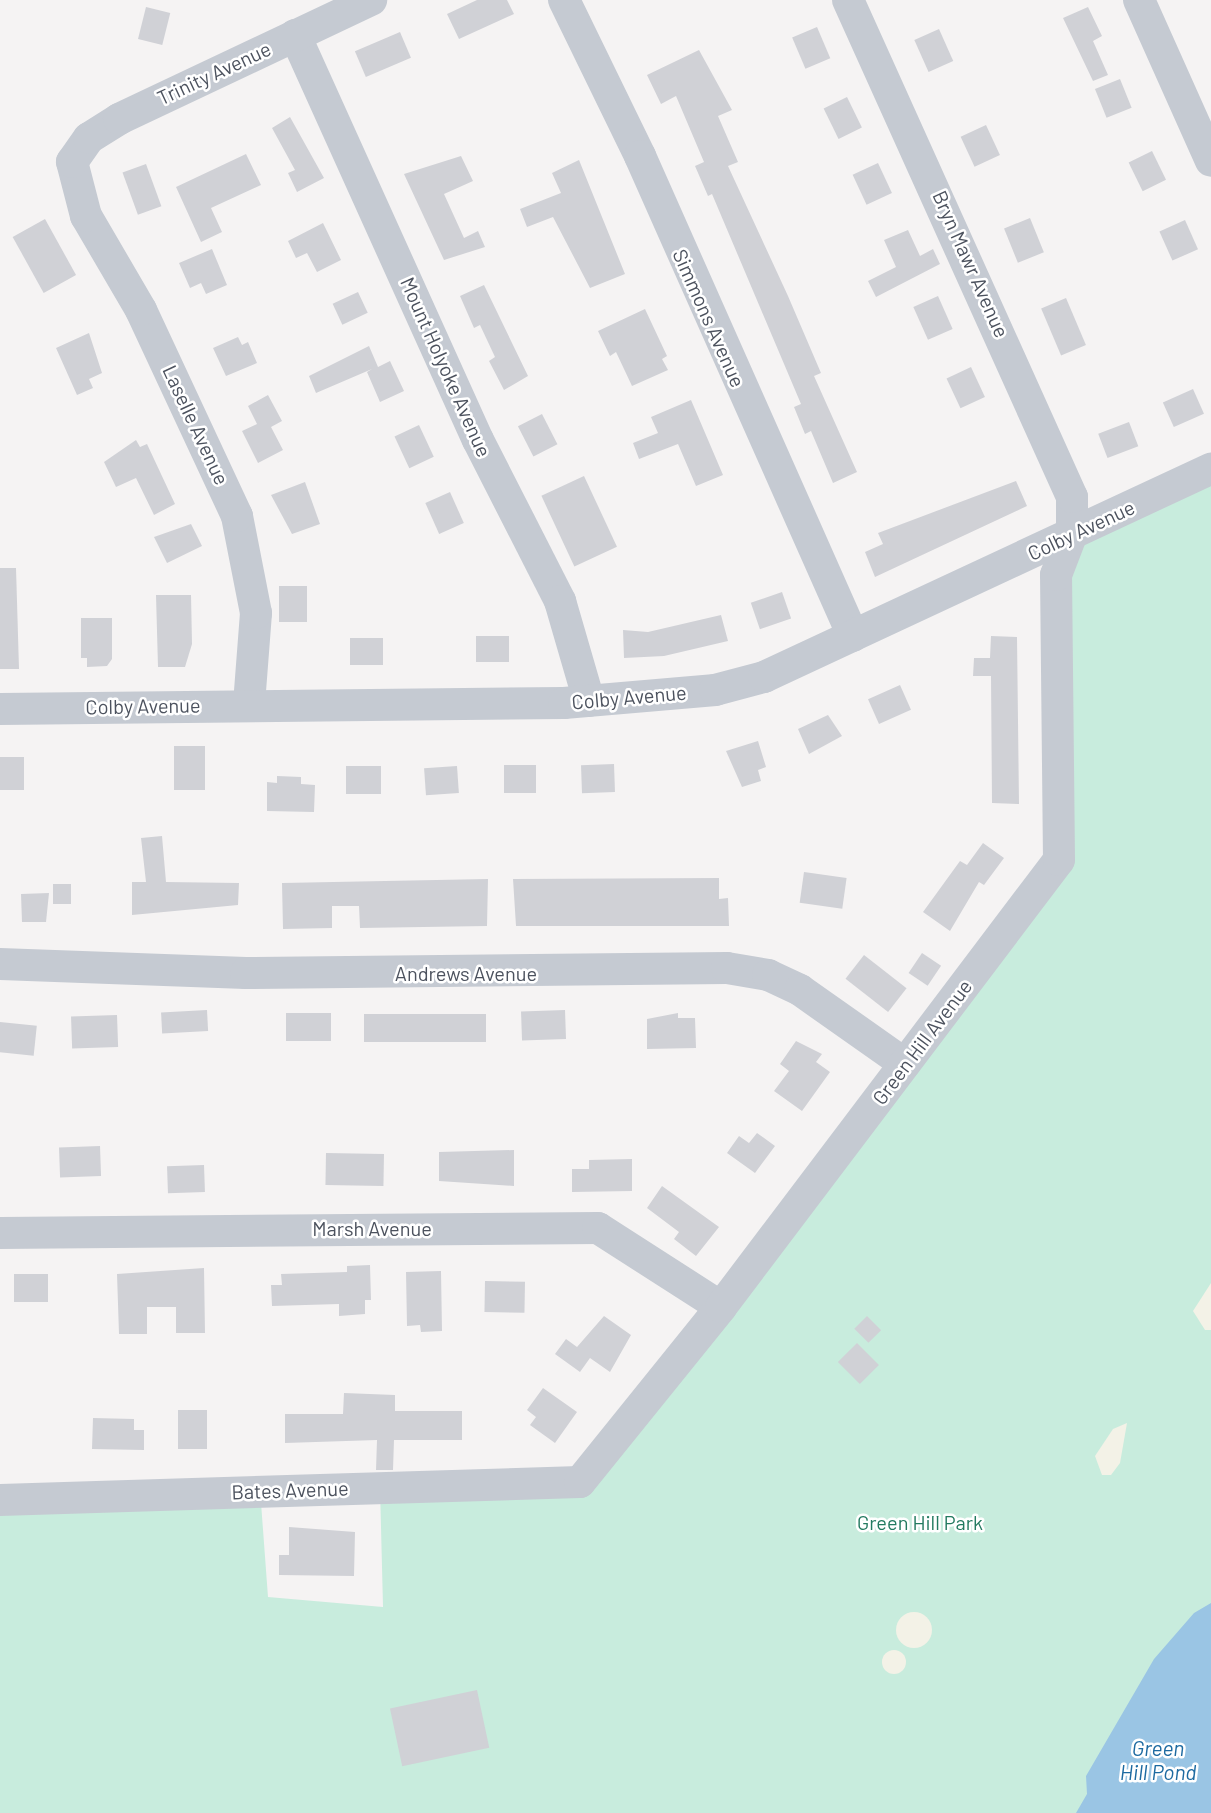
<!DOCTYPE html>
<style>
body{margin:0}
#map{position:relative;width:1211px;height:1813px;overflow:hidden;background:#f5f3f3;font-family:Barlow,sans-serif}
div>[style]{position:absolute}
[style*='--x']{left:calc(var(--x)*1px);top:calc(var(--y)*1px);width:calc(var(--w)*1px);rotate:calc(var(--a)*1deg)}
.green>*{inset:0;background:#c8ecdd}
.sand>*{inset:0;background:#f3f2e7}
.round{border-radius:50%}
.water>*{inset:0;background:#9ac5e4}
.building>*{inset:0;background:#d0d1d6;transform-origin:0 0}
.minor>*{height:32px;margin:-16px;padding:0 16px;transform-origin:16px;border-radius:16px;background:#c5cad2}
span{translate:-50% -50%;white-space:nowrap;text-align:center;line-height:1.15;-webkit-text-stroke:5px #fff;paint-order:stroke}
.street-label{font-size:20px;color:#4c525e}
.park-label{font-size:20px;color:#237a60}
.water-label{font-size:21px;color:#1d6aa1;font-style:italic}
</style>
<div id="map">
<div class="green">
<i style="clip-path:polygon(1211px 469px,1211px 1813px,0 1813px,0 1500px,260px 1489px,268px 1597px,383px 1607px,380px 1487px,580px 1482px,1059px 860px,1061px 556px)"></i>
</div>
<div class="sand">
<i style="clip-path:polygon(1211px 1283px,1211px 1330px,1205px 1330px,1193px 1311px)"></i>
<i style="clip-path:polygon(1127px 1423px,1120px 1463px,1111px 1475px,1102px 1475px,1095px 1456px,1113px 1429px)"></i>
<i class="round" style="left:896px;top:1612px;width:36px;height:36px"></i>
<i class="round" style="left:882px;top:1650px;width:24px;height:24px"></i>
</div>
<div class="water">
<i style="clip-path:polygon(1211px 1603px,1211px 1813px,1076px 1813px,1087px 1794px,1086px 1776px,1154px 1659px,1194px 1613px)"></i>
</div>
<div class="building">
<i style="clip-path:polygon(477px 0,507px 0,514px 14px,459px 39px,447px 14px)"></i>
<i style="left:146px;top:7px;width:25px;height:33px;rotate:14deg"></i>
<i style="clip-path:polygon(1088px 7px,1102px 36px,1093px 41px,1108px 75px,1093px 81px,1063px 18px)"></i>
<i style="left:817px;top:27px;width:34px;height:27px;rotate:67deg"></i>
<i style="left:939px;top:29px;width:35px;height:27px;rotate:66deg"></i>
<i style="left:400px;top:32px;width:28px;height:49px;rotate:67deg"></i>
<i style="clip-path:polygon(699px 50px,732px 110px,718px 116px,738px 162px,728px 166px,788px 296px,821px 373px,814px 376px,857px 472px,833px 483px,811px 431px,805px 434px,794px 407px,801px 404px,712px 194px,708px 196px,695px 166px,704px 162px,676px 96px,661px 104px,647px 75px)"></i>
<i style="left:1120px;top:79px;width:31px;height:27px;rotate:68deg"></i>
<i style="left:847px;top:97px;width:34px;height:26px;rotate:64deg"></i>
<i style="clip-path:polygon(290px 117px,324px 178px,297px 192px,288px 173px,295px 170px,272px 128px)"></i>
<i style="left:986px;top:125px;width:33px;height:28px;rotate:65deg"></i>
<i style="left:1152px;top:151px;width:32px;height:26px;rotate:64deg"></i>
<i style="clip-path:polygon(246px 154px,261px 185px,211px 208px,222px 232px,201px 242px,176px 187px)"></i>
<i style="clip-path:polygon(461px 156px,473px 181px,444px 194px,464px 238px,478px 231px,485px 247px,444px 260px,404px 174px)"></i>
<i style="clip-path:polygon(579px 160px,625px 274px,590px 288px,553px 217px,527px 227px,520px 209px,561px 193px,552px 173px)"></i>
<i style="left:878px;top:163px;width:33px;height:28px;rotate:65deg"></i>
<i style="left:146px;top:164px;width:45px;height:25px;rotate:70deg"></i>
<i style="left:1030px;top:218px;width:37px;height:28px;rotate:68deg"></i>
<i style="left:45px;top:219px;width:64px;height:37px;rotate:61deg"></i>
<i style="left:1185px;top:220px;width:32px;height:28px;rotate:66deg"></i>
<i style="clip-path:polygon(323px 223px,341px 260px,317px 272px,307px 253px,296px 258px,288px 241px)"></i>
<i style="clip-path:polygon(908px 230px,920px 256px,933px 249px,940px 264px,876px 297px,868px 281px,896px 267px,884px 240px)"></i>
<i style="clip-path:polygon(212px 249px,227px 285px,206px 294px,201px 283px,190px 288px,179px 263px)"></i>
<i style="clip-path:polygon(484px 285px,528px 376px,504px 390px,489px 361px,495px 357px,480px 325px,474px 328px,460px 296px)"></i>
<i style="left:358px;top:292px;width:23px;height:28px;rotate:65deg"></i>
<i style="left:938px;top:296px;width:36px;height:27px;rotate:66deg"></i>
<i style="left:1066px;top:298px;width:51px;height:27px;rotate:67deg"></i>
<i style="clip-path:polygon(645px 309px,667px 356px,662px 359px,668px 370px,632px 386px,616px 352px,610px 356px,598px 331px)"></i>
<i style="clip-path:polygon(89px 333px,102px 373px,89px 379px,93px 388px,77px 395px,56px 348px)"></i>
<i style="clip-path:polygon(238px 337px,242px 345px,248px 342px,257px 363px,226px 376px,213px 348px)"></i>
<i style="clip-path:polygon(369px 346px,378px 367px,390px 361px,404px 391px,380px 402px,367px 372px,372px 369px,316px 393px,309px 376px)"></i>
<i style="left:971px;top:367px;width:33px;height:27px;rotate:65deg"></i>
<i style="left:1193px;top:389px;width:27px;height:33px;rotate:66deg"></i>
<i style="clip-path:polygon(268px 395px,282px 421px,271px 427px,283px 450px,258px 463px,242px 431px,257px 424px,248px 406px)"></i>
<i style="clip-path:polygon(691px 400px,723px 475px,696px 486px,678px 444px,639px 459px,633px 443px,658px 433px,651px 417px)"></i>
<i style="left:542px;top:414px;width:34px;height:27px;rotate:63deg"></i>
<i style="left:1129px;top:422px;width:26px;height:33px;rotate:69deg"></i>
<i style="left:419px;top:425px;width:35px;height:27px;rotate:65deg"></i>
<i style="clip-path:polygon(136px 440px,140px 447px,147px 444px,175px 504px,154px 515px,136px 478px,116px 487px,104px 462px)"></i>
<i style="left:584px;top:476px;width:78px;height:47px;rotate:65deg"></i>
<i style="clip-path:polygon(1016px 481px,1027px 506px,875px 577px,865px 552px,883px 544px,878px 533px)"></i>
<i style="clip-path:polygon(305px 482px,320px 524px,292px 534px,271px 495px)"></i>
<i style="left:450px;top:492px;width:34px;height:27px;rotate:66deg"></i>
<i style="clip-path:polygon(191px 524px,202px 546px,167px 563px,154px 537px)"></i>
<i style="clip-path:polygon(0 568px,16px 568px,19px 669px,0 669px)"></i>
<i style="left:279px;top:586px;width:28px;height:36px"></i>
<i style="left:782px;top:592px;width:28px;height:33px;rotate:71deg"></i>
<i style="clip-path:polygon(156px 595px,191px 595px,192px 644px,185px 667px,158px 667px)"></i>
<i style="clip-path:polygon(721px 615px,728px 641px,664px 656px,624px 658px,623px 630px,648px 632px)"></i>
<i style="clip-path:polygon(81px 618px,112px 618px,112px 659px,107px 666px,87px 667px,87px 658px,81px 658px)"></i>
<i style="left:509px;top:636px;width:26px;height:33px;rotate:90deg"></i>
<i style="clip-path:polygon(991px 636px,1017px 637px,1019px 804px,992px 803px,991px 676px,973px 676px,974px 658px,990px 658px)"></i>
<i style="left:383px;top:638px;width:27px;height:33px;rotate:90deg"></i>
<i style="left:900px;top:685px;width:27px;height:35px;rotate:66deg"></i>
<i style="clip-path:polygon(828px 715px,842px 736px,809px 754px,798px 729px)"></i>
<i style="clip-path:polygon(758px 741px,766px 767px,758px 770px,761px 781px,742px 787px,726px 751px)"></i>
<i style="left:174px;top:746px;width:31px;height:44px"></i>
<i style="left:0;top:757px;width:24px;height:33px"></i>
<i style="left:614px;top:764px;width:28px;height:33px;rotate:88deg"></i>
<i style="left:536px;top:765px;width:28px;height:32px;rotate:90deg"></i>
<i style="left:346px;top:766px;width:35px;height:28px"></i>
<i style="left:457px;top:766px;width:27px;height:33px;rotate:86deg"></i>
<i style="clip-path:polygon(277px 776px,301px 777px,301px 784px,315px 785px,314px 812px,267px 811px,267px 782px,277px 783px)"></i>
<i style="clip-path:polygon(162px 836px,166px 882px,239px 883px,238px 905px,132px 915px,132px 882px,146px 882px,141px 838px)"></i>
<i style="clip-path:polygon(983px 843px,1004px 858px,984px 885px,979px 882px,950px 931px,923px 912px,960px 861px,967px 865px)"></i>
<i style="left:804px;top:872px;width:43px;height:31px;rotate:8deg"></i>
<i style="clip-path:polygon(719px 878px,719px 899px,728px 898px,729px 926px,516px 926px,513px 879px)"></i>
<i style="clip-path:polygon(488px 879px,487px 926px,360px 928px,359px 906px,332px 906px,332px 928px,283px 929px,282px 883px)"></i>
<i style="left:53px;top:884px;width:18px;height:20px"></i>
<i style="clip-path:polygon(49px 893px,46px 922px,22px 922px,21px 894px)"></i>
<i style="left:922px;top:953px;width:23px;height:24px;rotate:34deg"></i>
<i style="left:864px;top:955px;width:54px;height:30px;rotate:38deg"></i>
<i style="left:207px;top:1010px;width:21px;height:46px;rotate:87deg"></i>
<i style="left:565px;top:1010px;width:29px;height:44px;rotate:88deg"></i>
<i style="left:286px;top:1013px;width:45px;height:28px"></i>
<i style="clip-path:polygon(678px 1013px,678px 1018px,695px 1018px,696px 1048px,647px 1049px,647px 1019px)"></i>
<i style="left:364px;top:1014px;width:122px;height:28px"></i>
<i style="left:117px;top:1015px;width:32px;height:46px;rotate:88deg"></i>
<i style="left:0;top:1022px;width:37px;height:30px;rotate:6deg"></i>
<i style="clip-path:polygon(796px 1041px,822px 1054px,816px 1062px,830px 1072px,802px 1111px,774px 1091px,789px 1071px,780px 1064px)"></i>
<i style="clip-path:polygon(757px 1133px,775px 1146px,755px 1173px,727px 1153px,739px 1136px,749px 1143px)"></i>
<i style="left:100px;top:1146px;width:30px;height:41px;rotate:88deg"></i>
<i style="clip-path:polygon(514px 1150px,514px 1186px,439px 1181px,439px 1152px)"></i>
<i style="left:326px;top:1153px;width:58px;height:32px;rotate:1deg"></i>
<i style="clip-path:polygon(632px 1159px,632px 1191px,572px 1192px,572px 1169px,589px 1169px,589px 1160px)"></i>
<i style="left:204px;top:1165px;width:27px;height:37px;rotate:88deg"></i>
<i style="clip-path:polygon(662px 1186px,719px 1227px,696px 1256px,674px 1239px,679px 1232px,647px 1208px)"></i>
<i style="clip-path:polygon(370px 1265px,371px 1300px,365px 1300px,365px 1314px,339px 1316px,339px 1304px,272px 1306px,271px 1285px,282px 1285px,281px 1274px,347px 1272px,347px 1266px)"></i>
<i style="clip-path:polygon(204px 1268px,205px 1333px,176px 1333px,176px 1307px,147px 1307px,147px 1334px,119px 1334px,117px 1274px)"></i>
<i style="clip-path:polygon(441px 1271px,442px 1331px,421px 1332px,420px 1325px,407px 1326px,406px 1272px)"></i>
<i style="left:14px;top:1274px;width:34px;height:28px"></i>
<i style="left:485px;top:1281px;width:40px;height:31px;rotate:1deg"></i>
<i style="clip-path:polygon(604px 1316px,631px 1335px,610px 1372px,590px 1358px,580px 1372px,555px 1354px,566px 1339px,577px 1347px)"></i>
<i style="left:867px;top:1316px;width:20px;height:18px;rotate:45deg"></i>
<i style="left:857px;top:1343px;width:31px;height:27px;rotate:45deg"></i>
<i style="clip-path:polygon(543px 1388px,577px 1412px,555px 1443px,530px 1425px,536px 1417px,527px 1410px)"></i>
<i style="clip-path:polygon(344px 1393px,395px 1395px,395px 1411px,462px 1411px,462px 1440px,394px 1440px,393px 1470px,376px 1470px,377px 1440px,285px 1443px,285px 1414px,343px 1414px)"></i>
<i style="left:178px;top:1410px;width:29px;height:39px"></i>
<i style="clip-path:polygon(93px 1418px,134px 1419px,134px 1430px,144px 1430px,144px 1450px,92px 1449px)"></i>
<i style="clip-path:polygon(289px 1527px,355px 1532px,354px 1576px,279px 1575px,279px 1555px,289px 1555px)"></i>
<i style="left:477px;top:1690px;width:59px;height:89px;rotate:78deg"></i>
</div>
<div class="minor">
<i style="--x:564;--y:0;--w:174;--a:64"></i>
<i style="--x:640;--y:156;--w:525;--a:66.07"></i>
<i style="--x:1139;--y:0;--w:176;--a:65.9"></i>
<i style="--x:295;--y:35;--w:444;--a:65.7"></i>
<i style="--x:478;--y:440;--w:181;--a:63"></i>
<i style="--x:560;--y:601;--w:104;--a:73.8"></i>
<i style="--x:249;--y:704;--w:91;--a:-85.6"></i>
<i style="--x:256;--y:613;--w:99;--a:-101.1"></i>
<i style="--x:237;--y:516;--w:227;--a:-115"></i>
<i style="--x:141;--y:310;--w:109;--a:-120.3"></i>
<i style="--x:86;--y:216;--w:56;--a:-104.5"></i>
<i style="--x:72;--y:162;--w:29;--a:-55"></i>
<i style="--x:89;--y:138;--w:36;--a:-32"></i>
<i style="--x:119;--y:119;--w:279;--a:-25.3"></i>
<i style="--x:0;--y:709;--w:564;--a:-0.61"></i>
<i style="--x:564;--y:703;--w:152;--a:-4.9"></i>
<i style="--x:715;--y:690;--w:51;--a:-14.9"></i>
<i style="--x:764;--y:677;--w:493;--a:-25"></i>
<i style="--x:0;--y:964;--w:246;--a:2.1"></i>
<i style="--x:246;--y:973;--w:481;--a:-0.6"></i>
<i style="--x:727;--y:968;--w:42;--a:9.7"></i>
<i style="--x:768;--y:975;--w:35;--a:25"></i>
<i style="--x:800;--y:990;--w:128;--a:35.2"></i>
<i style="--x:0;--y:1233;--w:598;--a:-0.48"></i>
<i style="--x:598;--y:1228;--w:146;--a:32.7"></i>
<i style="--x:0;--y:1500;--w:580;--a:-1.78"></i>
<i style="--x:580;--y:1482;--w:225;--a:-51.1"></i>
<i style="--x:721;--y:1307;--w:560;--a:-52.91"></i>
<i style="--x:1059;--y:860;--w:285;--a:-90.6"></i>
<i style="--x:1056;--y:575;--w:45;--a:-69.1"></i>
<i style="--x:1072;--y:533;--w:36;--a:-90"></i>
<i style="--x:1072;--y:497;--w:545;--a:-114.26"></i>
</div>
<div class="street-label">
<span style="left:214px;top:73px;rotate:-25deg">Trinity Avenue</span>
<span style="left:971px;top:264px;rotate:66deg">Bryn Mawr Avenue</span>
<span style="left:709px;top:318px;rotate:66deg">Simmons Avenue</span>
<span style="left:446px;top:367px;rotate:66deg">Mount Holyoke Avenue</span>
<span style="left:196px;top:425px;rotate:65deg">Laselle Avenue</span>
<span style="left:1081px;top:530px;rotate:-25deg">Colby Avenue</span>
<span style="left:629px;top:697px;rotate:-5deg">Colby Avenue</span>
<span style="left:143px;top:706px;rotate:-1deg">Colby Avenue</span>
<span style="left:466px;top:973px">Andrews Avenue</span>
<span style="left:922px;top:1042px;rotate:-53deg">Green Hill Avenue</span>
<span style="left:372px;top:1228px">Marsh Avenue</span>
<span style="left:290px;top:1490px;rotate:-2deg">Bates Avenue</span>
</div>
<div class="park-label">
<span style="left:920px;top:1522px">Green Hill Park</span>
</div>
<div class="water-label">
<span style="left:1158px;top:1760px">Green<br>Hill Pond</span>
</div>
</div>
